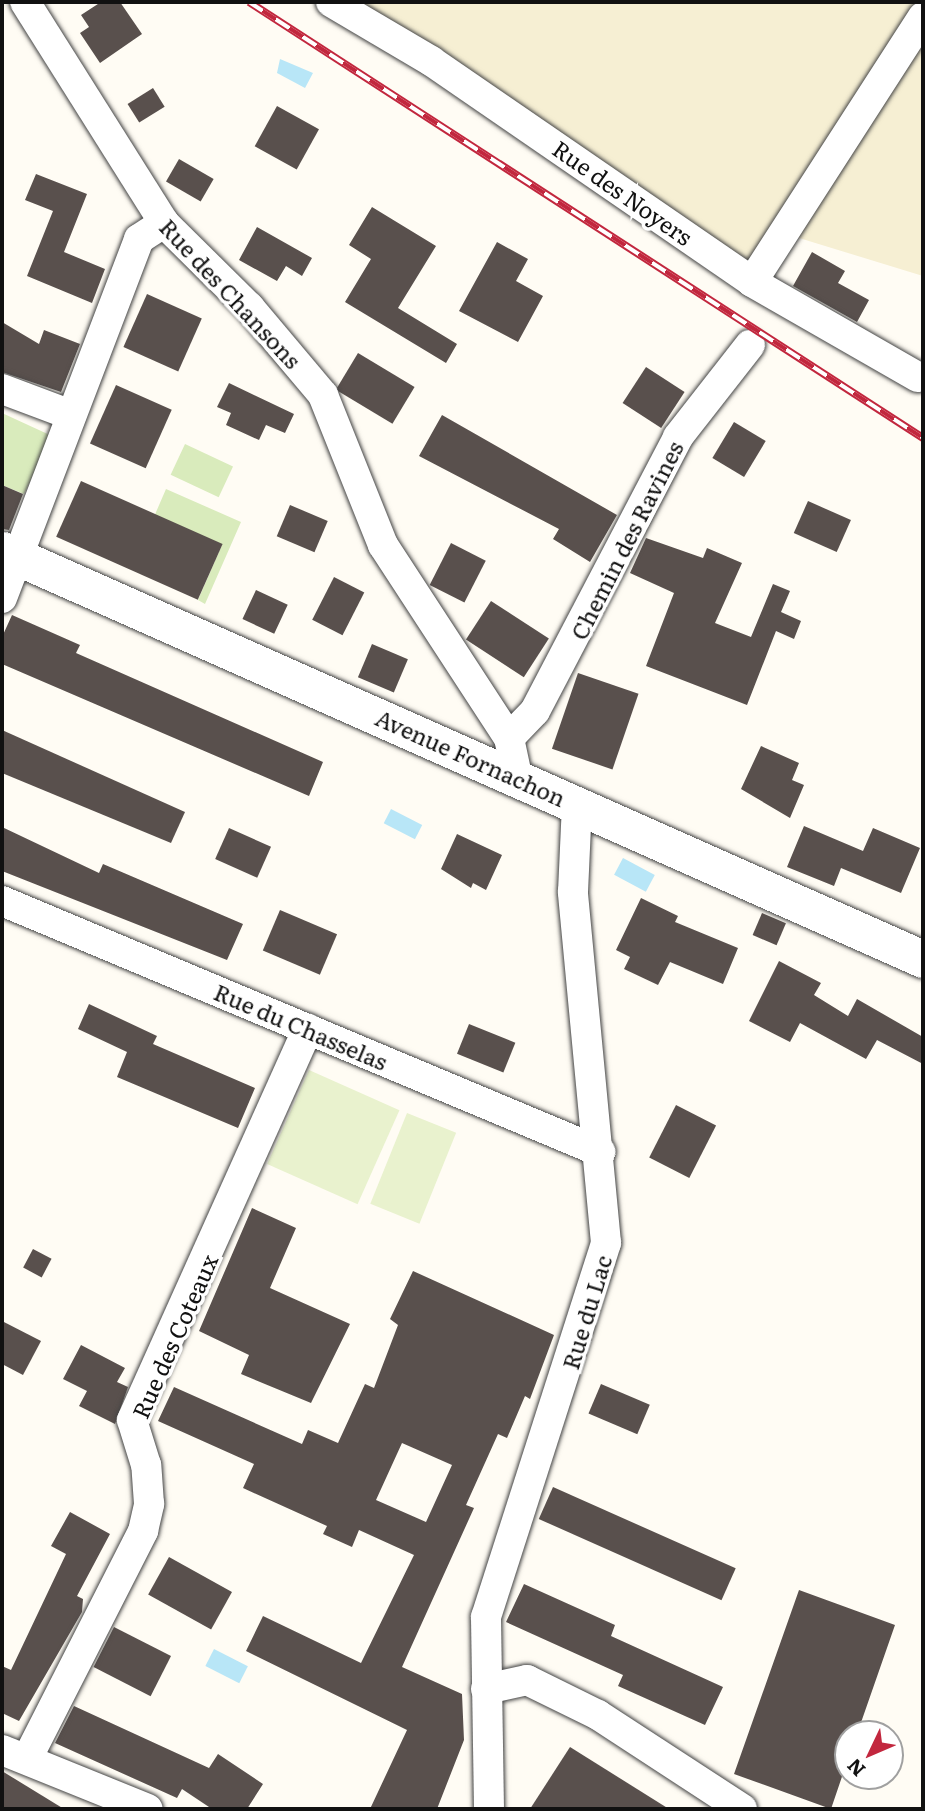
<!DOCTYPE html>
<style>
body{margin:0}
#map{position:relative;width:925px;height:1811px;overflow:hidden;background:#fffcf4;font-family:Literata,serif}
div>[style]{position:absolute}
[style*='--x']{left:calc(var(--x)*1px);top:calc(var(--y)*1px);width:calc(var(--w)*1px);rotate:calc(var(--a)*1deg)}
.farmland>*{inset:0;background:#f6efd3}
.green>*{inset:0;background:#d9ebbc;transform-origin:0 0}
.pitch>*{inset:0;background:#e9f2ce;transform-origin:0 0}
.water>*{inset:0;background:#b8e6f7;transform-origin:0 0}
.building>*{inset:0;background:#59504d;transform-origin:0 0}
.roads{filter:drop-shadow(0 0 2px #444) drop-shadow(0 0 2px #444)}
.minor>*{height:30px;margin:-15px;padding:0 15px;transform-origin:15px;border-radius:15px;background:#fff}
.tertiary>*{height:37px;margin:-18.5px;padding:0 18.5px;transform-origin:18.5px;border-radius:18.5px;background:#fff}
.rail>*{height:8px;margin-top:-4px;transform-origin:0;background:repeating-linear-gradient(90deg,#fff 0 16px,#c2273e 0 32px);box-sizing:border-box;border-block:2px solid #c2273e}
span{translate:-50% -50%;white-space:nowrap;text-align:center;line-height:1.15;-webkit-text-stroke:7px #fff;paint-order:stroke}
.street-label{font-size:23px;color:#111}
.frame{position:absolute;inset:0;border:4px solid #111;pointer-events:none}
.north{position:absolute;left:834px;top:1720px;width:70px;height:70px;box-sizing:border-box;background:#fff;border:2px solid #a0a0a0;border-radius:50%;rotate:226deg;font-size:19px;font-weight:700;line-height:28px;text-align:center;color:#111}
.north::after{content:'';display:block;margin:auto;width:24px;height:32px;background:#c2273e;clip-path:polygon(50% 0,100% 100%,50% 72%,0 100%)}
</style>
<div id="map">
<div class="farmland">
<i style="clip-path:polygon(361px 2px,923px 2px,923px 276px,786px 234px,752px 282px,358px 16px)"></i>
</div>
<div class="green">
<i style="clip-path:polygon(2px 413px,52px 436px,24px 494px,2px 485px)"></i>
<i style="left:185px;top:444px;width:53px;height:34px;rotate:25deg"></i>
<i style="clip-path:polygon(166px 489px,241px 522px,205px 604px,198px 600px,222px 545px,166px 520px,131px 570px)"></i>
</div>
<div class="pitch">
<i style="left:309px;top:1070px;width:99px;height:103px;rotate:24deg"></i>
<i style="left:407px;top:1113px;width:53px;height:98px;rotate:22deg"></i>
</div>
<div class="water">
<i style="clip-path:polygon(280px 59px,313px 73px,305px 88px,277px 73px)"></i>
<i style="left:391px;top:809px;width:35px;height:16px;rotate:27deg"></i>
<i style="left:623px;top:858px;width:36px;height:19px;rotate:28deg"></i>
<i style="left:214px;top:1649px;width:38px;height:19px;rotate:27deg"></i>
</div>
<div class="building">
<i style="clip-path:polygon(101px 2px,120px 2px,142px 34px,100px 63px,80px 33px,89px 27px,81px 15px)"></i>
<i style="left:153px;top:88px;width:22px;height:30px;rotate:58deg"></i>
<i style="left:277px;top:106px;width:48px;height:46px;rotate:29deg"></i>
<i style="left:179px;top:159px;width:40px;height:26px;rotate:30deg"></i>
<i style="clip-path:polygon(36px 174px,87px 194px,64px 252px,105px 269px,92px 303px,27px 276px,53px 211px,25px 200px)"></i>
<i style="clip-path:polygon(372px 207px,436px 246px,398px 308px,457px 344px,446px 363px,345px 302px,371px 259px,349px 245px)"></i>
<i style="clip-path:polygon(257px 227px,312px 258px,302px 276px,286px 266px,277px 281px,239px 260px)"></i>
<i style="clip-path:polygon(497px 242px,528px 259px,516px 281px,543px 296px,518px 342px,459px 311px)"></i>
<i style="clip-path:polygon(812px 252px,845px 271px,838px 283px,869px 300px,857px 322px,793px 286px)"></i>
<i style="left:147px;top:294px;width:60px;height:58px;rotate:24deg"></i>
<i style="clip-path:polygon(2px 322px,39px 344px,44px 330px,80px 344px,61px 392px,2px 372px)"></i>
<i style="left:358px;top:353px;width:66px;height:43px;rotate:31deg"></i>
<i style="left:646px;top:367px;width:46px;height:43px;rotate:33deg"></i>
<i style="clip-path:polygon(229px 383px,294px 414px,285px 433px,266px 425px,259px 440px,226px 425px,231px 413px,217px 407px)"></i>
<i style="left:116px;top:385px;width:61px;height:64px;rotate:24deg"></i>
<i style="clip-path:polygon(442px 415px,617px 515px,590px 562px,553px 539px,559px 529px,419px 456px)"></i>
<i style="left:734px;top:422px;width:37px;height:42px;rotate:31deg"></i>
<i style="left:81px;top:481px;width:155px;height:61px;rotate:24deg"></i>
<i style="clip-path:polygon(2px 485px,23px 494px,9px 530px,2px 529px)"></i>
<i style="left:808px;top:501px;width:47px;height:35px;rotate:24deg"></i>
<i style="left:290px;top:505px;width:41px;height:34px;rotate:23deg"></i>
<i style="clip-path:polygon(646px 538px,703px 558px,707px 548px,742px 563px,715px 623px,751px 637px,773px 584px,790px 591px,781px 612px,801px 621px,794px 639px,776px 631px,747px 705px,646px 666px,674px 593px,630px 573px)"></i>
<i style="left:451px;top:543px;width:39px;height:47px;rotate:27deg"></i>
<i style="left:334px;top:577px;width:34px;height:48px;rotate:27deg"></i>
<i style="left:256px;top:590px;width:35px;height:32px;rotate:25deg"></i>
<i style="left:491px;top:601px;width:69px;height:46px;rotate:33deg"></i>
<i style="clip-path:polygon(12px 615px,80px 645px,76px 653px,323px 762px,309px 796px,2px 664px,2px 637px)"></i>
<i style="left:372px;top:644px;width:39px;height:36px;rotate:23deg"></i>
<i style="left:578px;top:673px;width:64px;height:80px;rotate:19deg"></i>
<i style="clip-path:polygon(2px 730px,185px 812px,171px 843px,2px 773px)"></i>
<i style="clip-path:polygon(761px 746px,799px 763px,792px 780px,804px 785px,790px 818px,741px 789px)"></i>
<i style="clip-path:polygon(804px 826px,863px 851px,873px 828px,920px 848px,901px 893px,841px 868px,834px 886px,787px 867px)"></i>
<i style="clip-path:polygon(2px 827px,99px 873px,103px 864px,243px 924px,227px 960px,2px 871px)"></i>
<i style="left:229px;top:828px;width:46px;height:34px;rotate:24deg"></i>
<i style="clip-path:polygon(457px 834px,502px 855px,486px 890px,473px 883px,471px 888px,441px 869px)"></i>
<i style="clip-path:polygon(641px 898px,678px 916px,675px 922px,738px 948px,723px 984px,670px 962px,658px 985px,624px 969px,630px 957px,616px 950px)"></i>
<i style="left:280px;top:910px;width:62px;height:44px;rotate:23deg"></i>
<i style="left:762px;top:913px;width:26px;height:24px;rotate:23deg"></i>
<i style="clip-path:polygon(779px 961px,821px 983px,814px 995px,848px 1016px,857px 999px,923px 1037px,923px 1064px,877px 1040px,866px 1059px,800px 1023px,790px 1042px,749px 1021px)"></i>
<i style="clip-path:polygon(89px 1004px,157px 1036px,153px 1044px,255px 1088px,238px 1128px,117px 1077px,127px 1052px,78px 1029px)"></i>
<i style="left:469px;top:1024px;width:50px;height:32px;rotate:22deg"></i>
<i style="left:676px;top:1105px;width:45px;height:59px;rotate:27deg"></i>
<i style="clip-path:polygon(252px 1208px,296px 1228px,270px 1288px,350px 1324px,311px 1403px,241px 1374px,249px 1355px,199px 1331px)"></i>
<i style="left:33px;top:1249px;width:21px;height:21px;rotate:28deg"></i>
<i style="clip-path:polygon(evenodd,413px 1271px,554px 1335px,530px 1399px,525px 1396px,507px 1438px,498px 1434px,466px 1505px,474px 1508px,402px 1667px,462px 1694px,464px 1740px,437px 1809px,370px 1809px,407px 1730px,246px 1651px,263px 1616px,361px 1663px,414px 1555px,359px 1530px,352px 1547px,323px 1534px,327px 1526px,243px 1488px,254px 1464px,158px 1421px,174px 1387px,302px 1444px,308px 1430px,338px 1443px,365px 1384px,374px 1388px,398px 1325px,390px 1319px,413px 1271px,402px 1443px,452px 1465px,426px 1522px,376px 1500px,402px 1443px)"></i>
<i style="clip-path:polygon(2px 1321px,41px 1341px,23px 1375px,2px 1364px)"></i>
<i style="clip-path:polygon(81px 1345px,125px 1368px,117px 1382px,128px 1387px,115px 1424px,79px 1406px,87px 1391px,63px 1379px)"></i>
<i style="left:601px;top:1384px;width:53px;height:32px;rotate:23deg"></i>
<i style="left:553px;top:1487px;width:200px;height:35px;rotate:24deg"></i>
<i style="clip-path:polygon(70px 1512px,110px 1534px,77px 1596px,83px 1599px,82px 1612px,19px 1721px,2px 1713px,2px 1666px,11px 1670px,66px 1554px,51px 1546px)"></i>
<i style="left:169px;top:1557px;width:72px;height:43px;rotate:29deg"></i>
<i style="clip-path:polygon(524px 1584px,615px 1625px,611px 1636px,723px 1687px,705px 1725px,618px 1686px,623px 1675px,506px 1622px)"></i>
<i style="clip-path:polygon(799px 1590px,895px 1625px,857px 1734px,848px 1734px,848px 1759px,831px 1809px,734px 1774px)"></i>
<i style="left:114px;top:1627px;width:64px;height:45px;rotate:27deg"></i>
<i style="clip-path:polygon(74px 1706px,209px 1768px,218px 1754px,263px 1784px,247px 1809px,212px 1809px,182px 1789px,177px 1798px,55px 1743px)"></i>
<i style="clip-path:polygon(570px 1747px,669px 1809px,530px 1809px)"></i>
<i style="clip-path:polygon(2px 1771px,64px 1809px,2px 1809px)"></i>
</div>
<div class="roads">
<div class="minor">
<i style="--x:25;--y:2;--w:261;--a:57.8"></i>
<i style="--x:164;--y:223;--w:120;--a:44.7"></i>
<i style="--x:249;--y:307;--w:115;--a:49.9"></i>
<i style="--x:323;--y:395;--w:162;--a:68.2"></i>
<i style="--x:383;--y:545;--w:230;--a:56.9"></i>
<i style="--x:509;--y:738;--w:39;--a:78"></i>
<i style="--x:331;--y:2;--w:116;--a:30.5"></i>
<i style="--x:431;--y:61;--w:390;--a:34.5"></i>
<i style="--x:752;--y:282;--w:191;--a:29.8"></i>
<i style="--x:752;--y:282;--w:315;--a:-57.2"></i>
<i style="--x:2;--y:389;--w:74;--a:20.6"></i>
<i style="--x:2;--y:598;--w:384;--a:-69.1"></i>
<i style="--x:139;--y:239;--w:30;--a:-33"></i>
<i style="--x:509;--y:738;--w:37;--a:-46"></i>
<i style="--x:535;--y:711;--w:309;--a:-62.4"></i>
<i style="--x:678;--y:437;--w:117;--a:-52"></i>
<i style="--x:2;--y:901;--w:649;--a:22.74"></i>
<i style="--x:486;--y:1689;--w:42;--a:-12.4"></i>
<i style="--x:527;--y:1680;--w:79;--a:26.2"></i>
<i style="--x:598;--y:1715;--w:172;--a:33.1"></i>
<i style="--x:2;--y:1750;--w:157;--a:22"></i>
<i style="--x:28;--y:1757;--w:254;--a:-63"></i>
<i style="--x:143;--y:1531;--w:28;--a:-77"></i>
<i style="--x:149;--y:1504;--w:39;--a:-94"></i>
<i style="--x:146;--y:1465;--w:47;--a:-107.3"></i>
<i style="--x:132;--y:1420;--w:429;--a:-65.8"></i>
<i style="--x:489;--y:1809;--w:192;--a:-90.9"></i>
<i style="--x:486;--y:1617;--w:393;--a:-72.2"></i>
<i style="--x:606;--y:1243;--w:353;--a:-95.4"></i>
<i style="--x:573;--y:892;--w:88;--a:-87.4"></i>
</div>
<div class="tertiary">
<i style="--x:2;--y:550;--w:1008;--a:23.95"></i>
</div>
</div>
<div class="rail">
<i style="--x:249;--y:2;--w:803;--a:32.9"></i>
</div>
<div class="street-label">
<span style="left:623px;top:192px;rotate:35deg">Rue des Noyers</span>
<span style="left:231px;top:293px;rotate:47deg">Rue des Chansons</span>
<span style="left:626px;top:540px;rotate:-63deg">Chemin des Ravines</span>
<span style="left:471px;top:757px;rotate:24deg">Avenue Fornachon</span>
<span style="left:301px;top:1026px;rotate:23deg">Rue du Chasselas</span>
<span style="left:586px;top:1312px;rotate:-73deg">Rue du Lac</span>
<span style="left:174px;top:1336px;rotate:-66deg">Rue des Coteaux</span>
</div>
<div class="frame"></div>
<div class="north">N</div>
</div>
